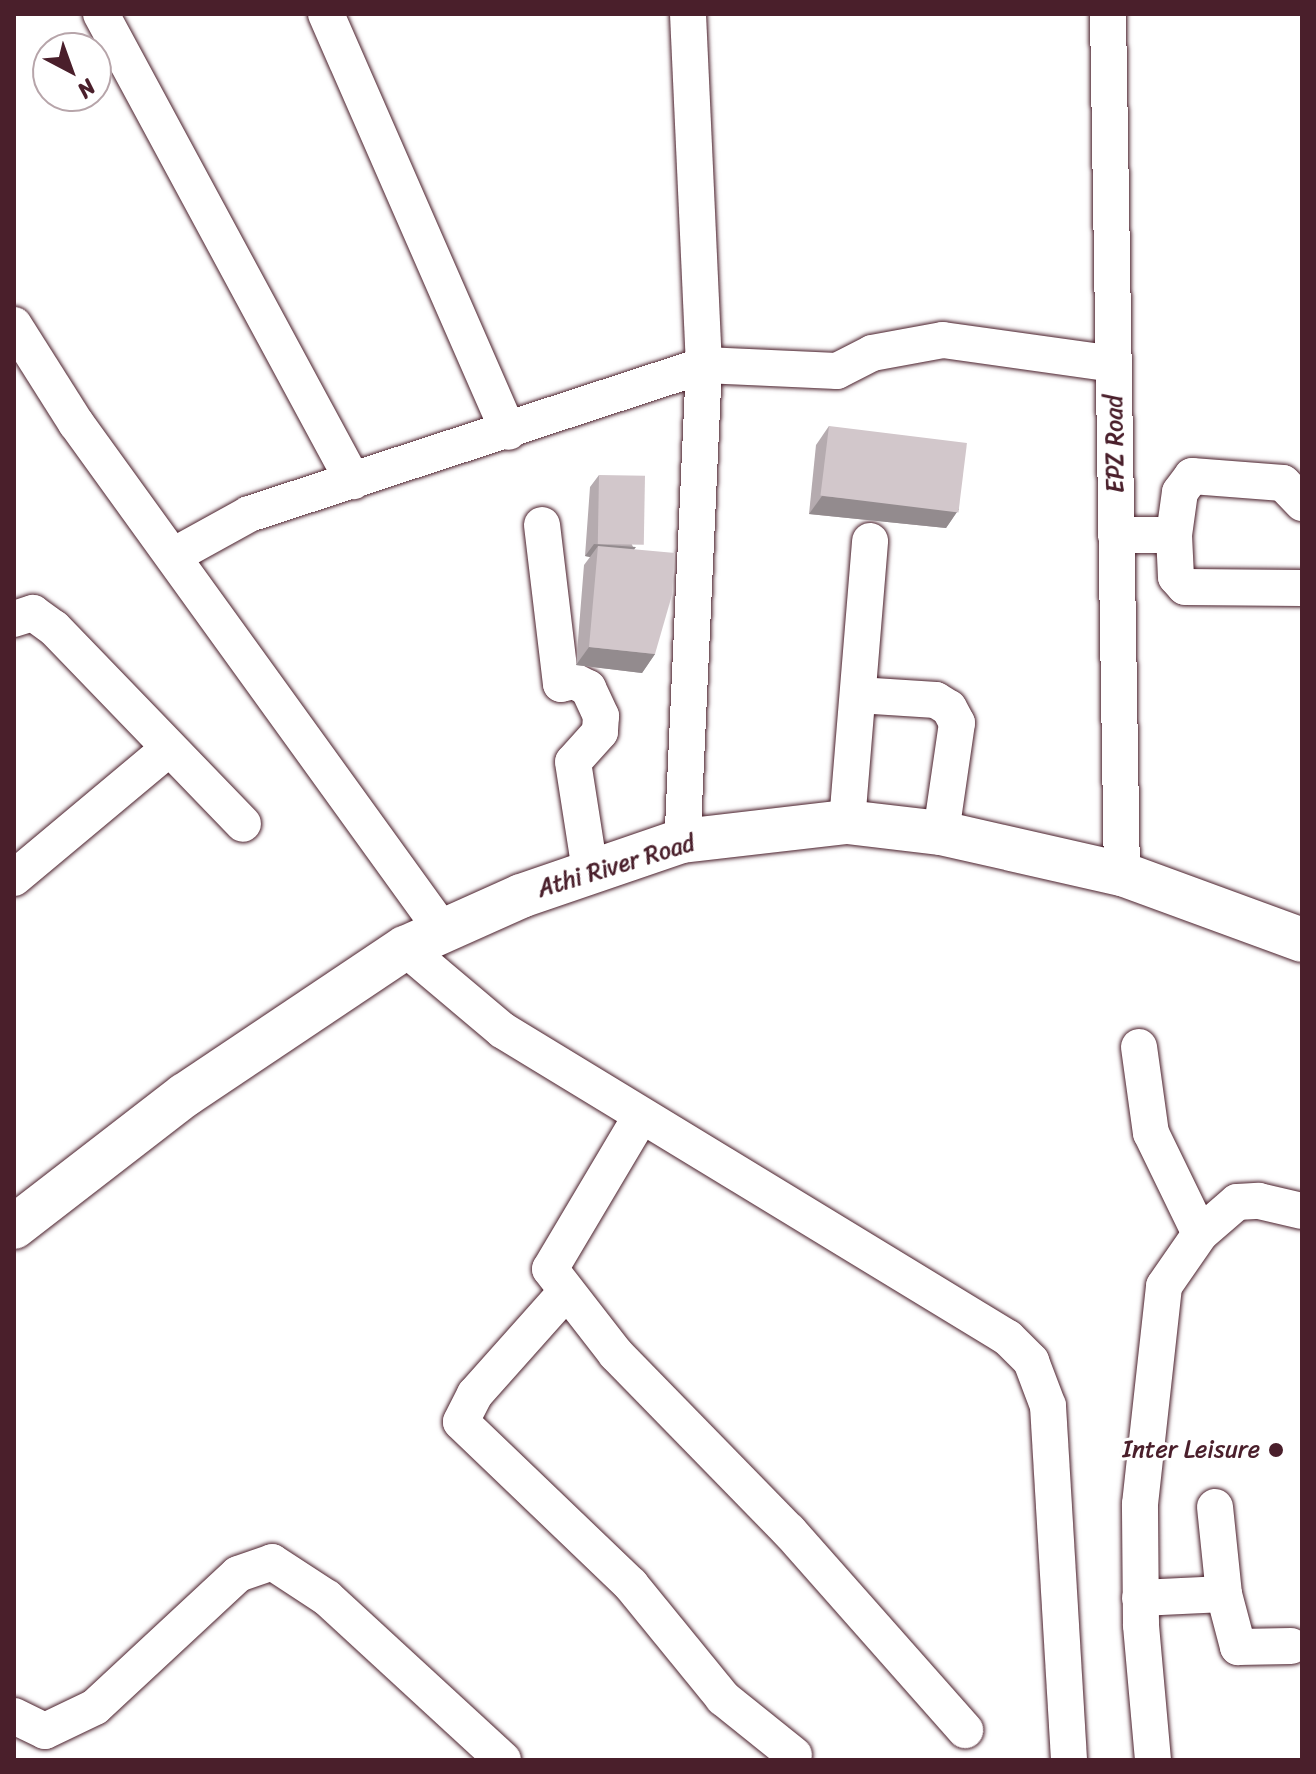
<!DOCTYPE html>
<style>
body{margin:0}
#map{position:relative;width:1316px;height:1774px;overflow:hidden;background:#fff;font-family:Sriracha,sans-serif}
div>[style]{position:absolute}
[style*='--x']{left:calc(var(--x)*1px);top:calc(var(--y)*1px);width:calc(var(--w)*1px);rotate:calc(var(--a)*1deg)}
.roads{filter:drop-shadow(0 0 2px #4a1f2b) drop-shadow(0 0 2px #4a1f2b)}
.minor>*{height:36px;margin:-18px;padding:0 18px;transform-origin:18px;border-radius:18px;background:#fff}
.major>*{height:44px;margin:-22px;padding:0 22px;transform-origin:22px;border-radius:22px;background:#fff}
.wall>*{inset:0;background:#b5abaf}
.shaded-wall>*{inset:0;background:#938b8e}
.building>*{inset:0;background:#d2c7cb;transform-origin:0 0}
.dots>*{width:22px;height:22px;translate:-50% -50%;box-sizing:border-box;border:4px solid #fff;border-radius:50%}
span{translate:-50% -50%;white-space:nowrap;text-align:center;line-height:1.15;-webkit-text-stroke:6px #fff;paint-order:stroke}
.street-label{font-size:24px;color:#4a1f2b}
.poi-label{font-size:24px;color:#4a1f2b}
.right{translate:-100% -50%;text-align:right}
.frame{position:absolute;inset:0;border:16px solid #4a1f2b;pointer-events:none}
.north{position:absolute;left:32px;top:32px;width:80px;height:80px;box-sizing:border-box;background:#fff;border:2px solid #b7a5aa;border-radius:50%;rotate:139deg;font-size:22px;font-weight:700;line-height:32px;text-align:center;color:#4a1f2b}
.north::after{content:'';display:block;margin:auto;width:28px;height:36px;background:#4a1f2b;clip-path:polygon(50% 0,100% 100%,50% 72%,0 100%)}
</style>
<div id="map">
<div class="roads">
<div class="minor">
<i style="--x:101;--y:14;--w:531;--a:61.65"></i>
<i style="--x:326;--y:14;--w:456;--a:66.4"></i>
<i style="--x:688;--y:14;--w:351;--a:87.4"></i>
<i style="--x:704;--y:365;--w:133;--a:2.6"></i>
<i style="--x:837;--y:371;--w:39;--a:-27"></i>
<i style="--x:872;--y:353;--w:72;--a:-10.4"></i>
<i style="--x:943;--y:340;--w:172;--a:8"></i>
<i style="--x:1108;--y:14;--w:860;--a:89.07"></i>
<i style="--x:14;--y:325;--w:116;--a:57.7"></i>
<i style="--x:76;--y:423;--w:625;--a:54.17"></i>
<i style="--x:542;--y:525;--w:160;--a:83.2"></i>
<i style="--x:561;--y:684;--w:13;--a:-13"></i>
<i style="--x:574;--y:681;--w:16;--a:27"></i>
<i style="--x:588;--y:688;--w:31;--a:65"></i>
<i style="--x:601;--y:716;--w:16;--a:94"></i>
<i style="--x:600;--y:732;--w:40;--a:132"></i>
<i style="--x:573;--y:762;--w:109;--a:81.1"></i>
<i style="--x:1116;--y:535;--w:58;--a:0"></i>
<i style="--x:1174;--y:535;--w:43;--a:-82.1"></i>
<i style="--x:1180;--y:492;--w:20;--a:-53"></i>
<i style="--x:1192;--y:476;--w:91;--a:4.4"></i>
<i style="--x:1283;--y:483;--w:28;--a:46"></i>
<i style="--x:1174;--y:535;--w:42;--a:87.3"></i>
<i style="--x:1176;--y:577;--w:13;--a:48"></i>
<i style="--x:1185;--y:587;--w:117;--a:0.5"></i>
<i style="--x:173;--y:556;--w:87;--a:-28.9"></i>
<i style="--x:249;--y:514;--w:479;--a:-18.1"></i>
<i style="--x:704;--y:365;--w:477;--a:92.6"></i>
<i style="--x:14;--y:619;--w:20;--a:-18"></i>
<i style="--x:33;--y:613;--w:26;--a:36"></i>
<i style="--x:54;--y:628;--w:272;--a:46"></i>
<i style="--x:858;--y:695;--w:78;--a:3.7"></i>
<i style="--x:936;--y:700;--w:15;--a:32"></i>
<i style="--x:949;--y:708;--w:17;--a:62"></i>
<i style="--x:957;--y:723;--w:111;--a:98.3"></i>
<i style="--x:847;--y:822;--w:282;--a:-85.3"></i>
<i style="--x:14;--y:878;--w:199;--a:-39.9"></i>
<i style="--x:405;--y:948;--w:127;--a:40.2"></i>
<i style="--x:502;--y:1030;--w:592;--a:31.33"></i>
<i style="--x:1008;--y:1338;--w:33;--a:45"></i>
<i style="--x:1031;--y:1361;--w:48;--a:69.3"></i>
<i style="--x:1048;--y:1406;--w:355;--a:86.6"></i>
<i style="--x:1139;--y:1047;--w:87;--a:82.1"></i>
<i style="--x:1151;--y:1133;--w:112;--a:64.1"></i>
<i style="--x:641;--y:1116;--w:178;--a:120.7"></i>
<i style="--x:550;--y:1269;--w:108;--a:52.2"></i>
<i style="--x:616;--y:1354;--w:248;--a:45.7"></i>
<i style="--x:789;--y:1531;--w:266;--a:48.5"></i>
<i style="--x:566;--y:1292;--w:137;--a:131.7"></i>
<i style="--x:475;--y:1394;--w:31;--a:117"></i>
<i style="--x:461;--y:1422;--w:236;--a:43.8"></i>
<i style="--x:631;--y:1585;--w:146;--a:50.8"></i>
<i style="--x:723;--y:1698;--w:91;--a:38.8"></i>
<i style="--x:1215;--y:1507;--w:87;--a:84.1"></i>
<i style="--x:1140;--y:1598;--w:84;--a:-2.7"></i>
<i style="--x:1224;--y:1594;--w:55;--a:75.2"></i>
<i style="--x:1238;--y:1647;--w:53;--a:-1.1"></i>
<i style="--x:14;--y:1716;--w:34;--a:26"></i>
<i style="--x:45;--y:1731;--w:55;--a:-25.6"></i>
<i style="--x:95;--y:1707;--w:195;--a:-42.9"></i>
<i style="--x:238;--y:1574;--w:36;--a:-19"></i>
<i style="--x:272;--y:1562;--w:66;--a:33.2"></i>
<i style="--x:327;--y:1598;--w:239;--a:42.6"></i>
<i style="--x:1153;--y:1760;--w:136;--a:-95.1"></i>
<i style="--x:1141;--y:1625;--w:121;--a:-90.5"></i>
<i style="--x:1140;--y:1504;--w:219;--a:-83.7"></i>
<i style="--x:1164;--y:1286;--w:63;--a:-55.3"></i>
<i style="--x:1200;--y:1234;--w:49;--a:-40.9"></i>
<i style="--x:1237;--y:1202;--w:22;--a:-3"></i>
<i style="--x:1259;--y:1201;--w:44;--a:13.1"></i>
</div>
<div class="major">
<i style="--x:14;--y:1227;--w:216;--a:-37.7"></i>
<i style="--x:185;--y:1095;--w:265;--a:-33.8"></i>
<i style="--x:405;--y:948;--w:127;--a:-24.1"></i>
<i style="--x:521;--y:896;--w:170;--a:-18.9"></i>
<i style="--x:682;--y:841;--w:166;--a:-6.6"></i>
<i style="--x:847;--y:822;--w:95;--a:6.7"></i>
<i style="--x:941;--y:833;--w:186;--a:12.8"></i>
<i style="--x:1122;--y:874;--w:192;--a:20.1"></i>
</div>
</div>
<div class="wall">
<i style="clip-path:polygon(829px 426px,959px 509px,946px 528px,809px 514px,816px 445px)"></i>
<i style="clip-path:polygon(599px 475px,634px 549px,655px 654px,642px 673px,576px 665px,584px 565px,590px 557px,585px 556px,590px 487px)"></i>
</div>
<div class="shaded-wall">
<i style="clip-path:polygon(822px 496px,959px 509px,946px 528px,809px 514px)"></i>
<i style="clip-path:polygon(594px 544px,636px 547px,627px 559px,598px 546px,590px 557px,585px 556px)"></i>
<i style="clip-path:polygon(589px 647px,655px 654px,642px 673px,576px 665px)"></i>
</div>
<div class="building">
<i style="left:829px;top:426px;width:139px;height:70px;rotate:7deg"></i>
<i style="left:599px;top:475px;width:46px;height:69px;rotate:1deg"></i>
<i style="clip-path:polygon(598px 546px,675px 553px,672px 595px,655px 654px,589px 647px)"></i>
</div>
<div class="dots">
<i style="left:1276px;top:1450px;background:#4a1f2b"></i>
</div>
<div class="street-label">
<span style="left:1115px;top:444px;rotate:-91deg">EPZ Road</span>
<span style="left:616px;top:866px;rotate:-17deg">Athi River Road</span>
</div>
<div class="poi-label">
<span class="right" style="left:1260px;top:1450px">Inter Leisure</span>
</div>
<div class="frame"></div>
<div class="north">N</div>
</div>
